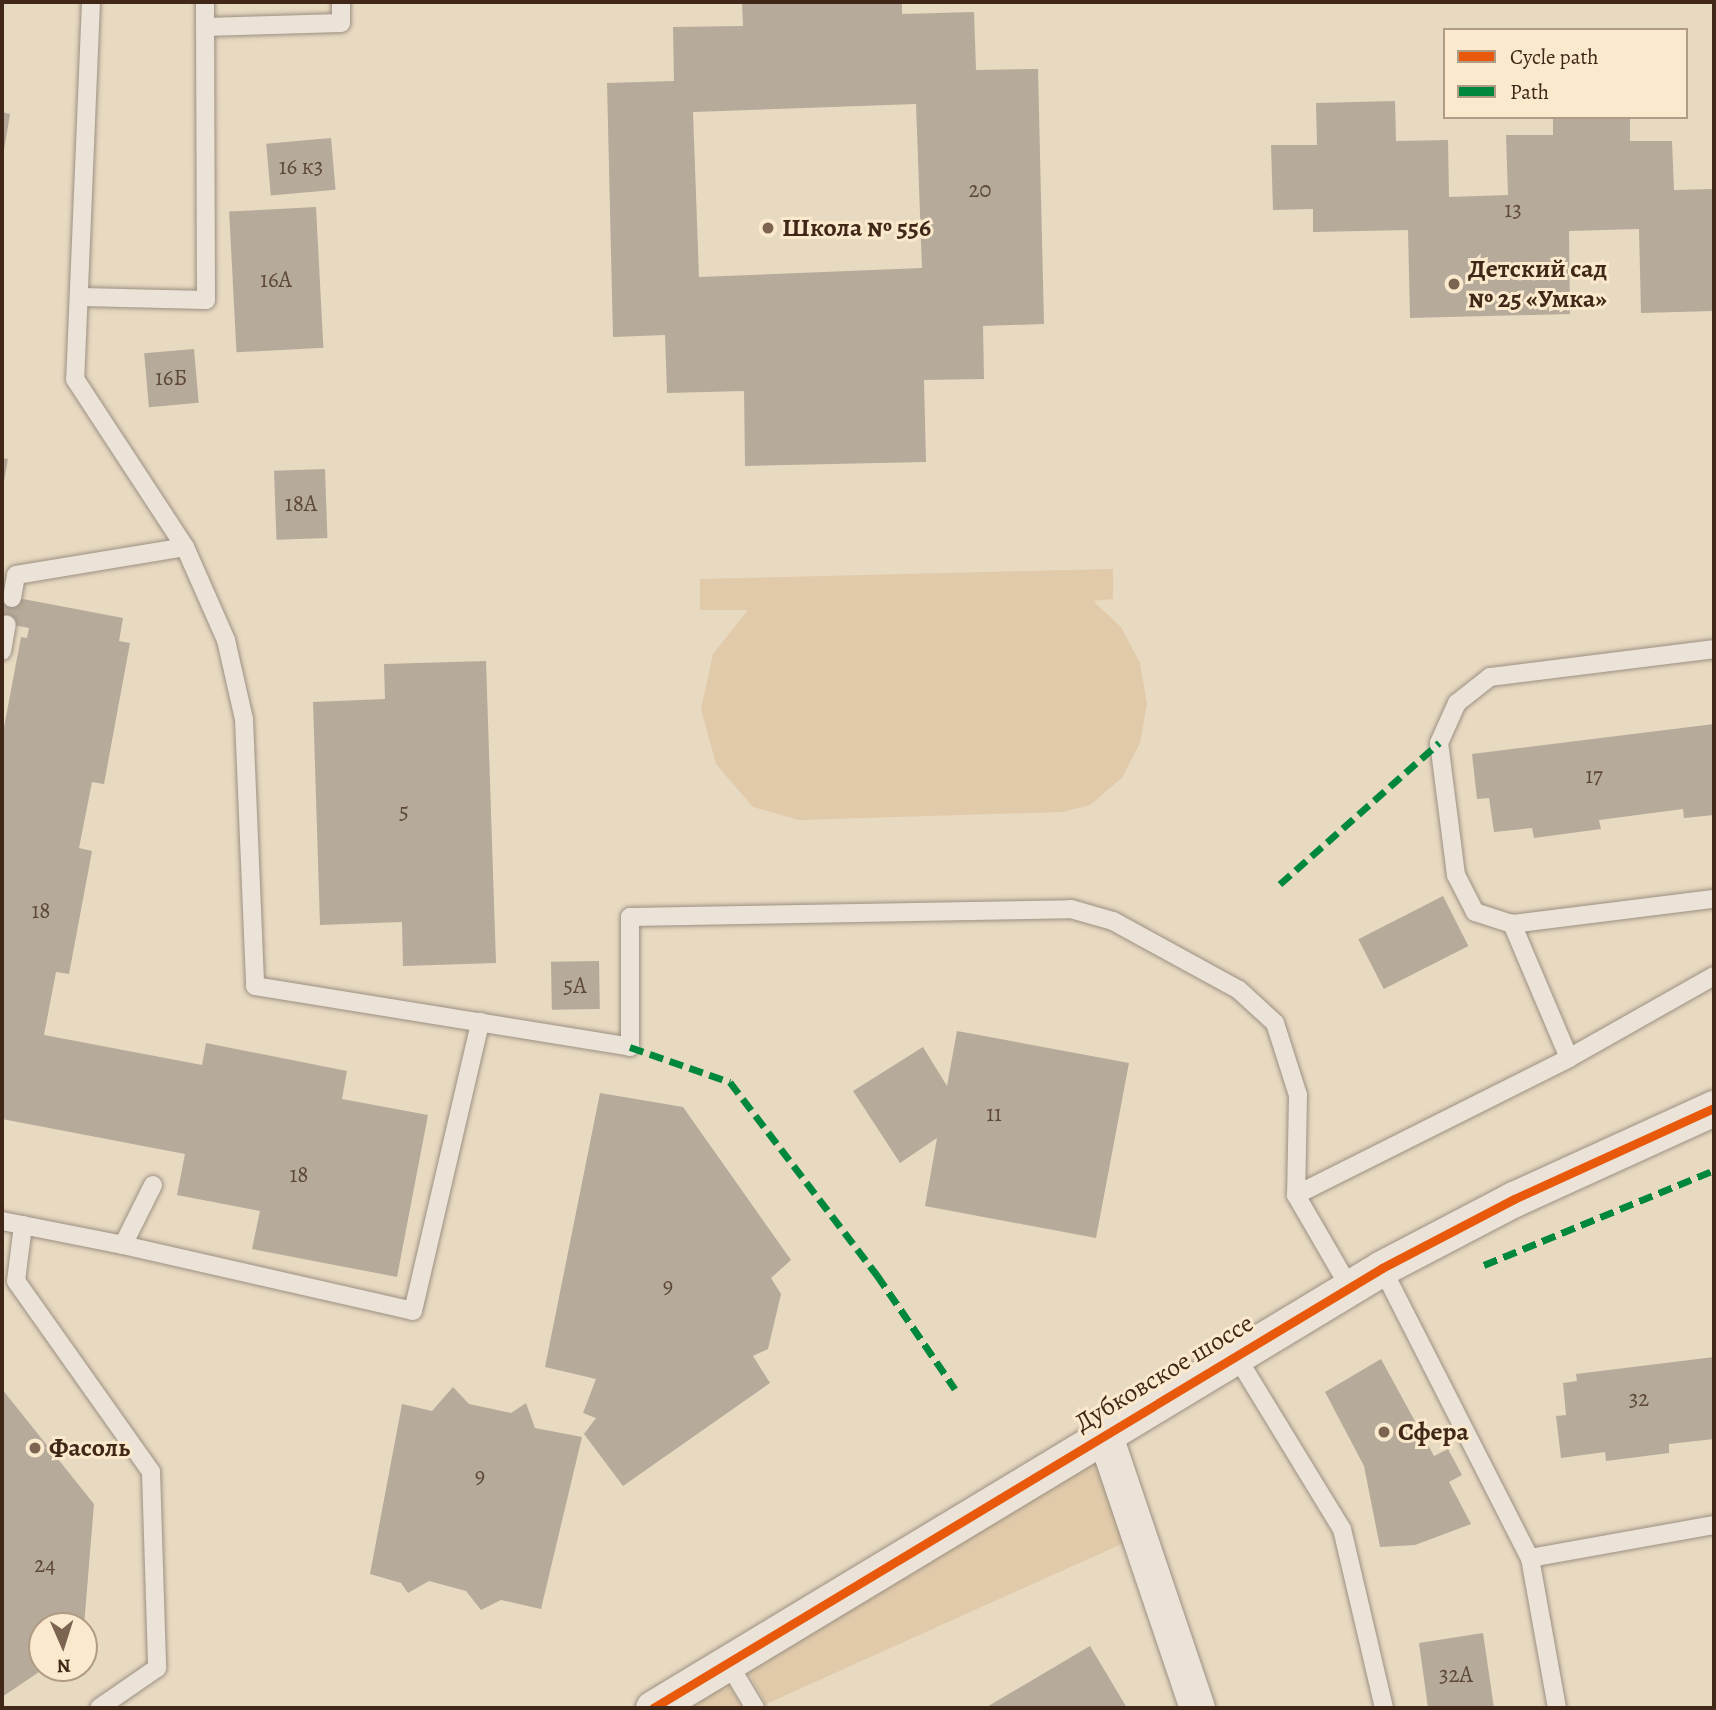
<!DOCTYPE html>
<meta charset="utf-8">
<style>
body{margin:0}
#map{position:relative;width:1716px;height:1710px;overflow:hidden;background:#e8d9c1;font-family:Alegreya,serif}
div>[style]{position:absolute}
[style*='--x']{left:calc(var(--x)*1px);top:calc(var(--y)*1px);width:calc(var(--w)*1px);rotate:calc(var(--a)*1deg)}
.green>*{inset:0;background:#e0caaa}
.building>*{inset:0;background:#b6aa9a;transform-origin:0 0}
.roads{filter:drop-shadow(0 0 2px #9c9082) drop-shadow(0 0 2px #9c9082)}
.lane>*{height:18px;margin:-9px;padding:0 9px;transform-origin:9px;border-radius:9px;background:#ebe3d7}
.street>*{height:35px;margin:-17.5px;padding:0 17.5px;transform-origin:17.5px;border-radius:17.5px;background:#ebe3d7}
.quiet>*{height:7px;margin-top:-3.5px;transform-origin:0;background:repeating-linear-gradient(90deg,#00873e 0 14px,transparent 0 21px)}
.cycleway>*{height:9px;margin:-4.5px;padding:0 4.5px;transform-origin:4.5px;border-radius:4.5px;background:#e8590c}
.dots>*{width:19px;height:19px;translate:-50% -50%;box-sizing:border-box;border:4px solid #fae9cc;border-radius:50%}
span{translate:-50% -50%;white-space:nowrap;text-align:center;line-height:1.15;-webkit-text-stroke:6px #fae9cc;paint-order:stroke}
.number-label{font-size:23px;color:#5e4838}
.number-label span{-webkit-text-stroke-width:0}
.poi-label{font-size:26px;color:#402717;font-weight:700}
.left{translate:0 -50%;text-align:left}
.street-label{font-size:26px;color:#402717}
.frame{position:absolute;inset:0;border:4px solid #402717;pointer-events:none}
.legend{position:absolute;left:1443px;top:28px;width:245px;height:91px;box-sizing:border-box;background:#fae9cc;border:2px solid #b09b84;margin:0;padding:9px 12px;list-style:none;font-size:21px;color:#402717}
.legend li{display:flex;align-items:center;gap:14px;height:35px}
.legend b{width:35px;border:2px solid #b09b84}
.north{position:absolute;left:28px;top:1612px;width:70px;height:70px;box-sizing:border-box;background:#fae9cc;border:2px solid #b09b84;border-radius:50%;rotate:177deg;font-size:19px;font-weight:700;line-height:28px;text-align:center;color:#402717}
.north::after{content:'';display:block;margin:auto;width:24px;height:32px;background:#7b6552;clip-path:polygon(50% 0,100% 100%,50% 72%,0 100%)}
</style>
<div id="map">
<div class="green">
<i style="clip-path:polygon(1113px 569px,1113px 599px,1093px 601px,1121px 627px,1140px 663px,1147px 704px,1140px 743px,1122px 778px,1090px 805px,1062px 812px,799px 820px,753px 807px,716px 764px,701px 709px,713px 654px,748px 610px,700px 610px,700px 579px)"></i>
<i style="clip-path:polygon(1093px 1453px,1126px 1542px,766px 1704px,746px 1668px)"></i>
<i style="clip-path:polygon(724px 1678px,743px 1708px,679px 1708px)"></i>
</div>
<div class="building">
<i style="clip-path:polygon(evenodd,742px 2px,902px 2px,902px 14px,974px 12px,976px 70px,1038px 69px,1044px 324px,983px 326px,984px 379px,924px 380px,926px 462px,745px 466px,744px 391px,667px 393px,665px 335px,613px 337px,607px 83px,674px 81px,673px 27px,743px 26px,742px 2px,916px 104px,922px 268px,699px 277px,693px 112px,916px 104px)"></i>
<i style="clip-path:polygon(1395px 101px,1396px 141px,1448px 140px,1449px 197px,1508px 195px,1506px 135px,1553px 135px,1553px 117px,1630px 117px,1630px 141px,1672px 141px,1674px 190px,1714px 189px,1714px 311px,1641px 313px,1639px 229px,1569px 231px,1570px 314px,1410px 318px,1408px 230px,1313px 232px,1313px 209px,1273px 210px,1271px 145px,1317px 145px,1316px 103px)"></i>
<i style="clip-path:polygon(2px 112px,10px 114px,3px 156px,2px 156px)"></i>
<i style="left:331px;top:138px;width:52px;height:65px;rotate:85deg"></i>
<i style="left:316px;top:207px;width:141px;height:87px;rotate:87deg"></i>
<i style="left:194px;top:349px;width:54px;height:50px;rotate:85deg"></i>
<i style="clip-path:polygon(2px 458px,8px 459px,3px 487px,2px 487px)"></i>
<i style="left:325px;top:469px;width:69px;height:51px;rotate:88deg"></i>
<i style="clip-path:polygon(2px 595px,123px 618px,119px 641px,130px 643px,104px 784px,92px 782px,79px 848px,92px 851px,69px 974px,56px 972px,44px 1035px,202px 1065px,206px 1043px,347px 1071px,342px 1099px,428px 1115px,397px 1277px,252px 1249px,260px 1211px,177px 1195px,185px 1154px,2px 1119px,2px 738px,21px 637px,27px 638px,29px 628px,2px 623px)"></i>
<i style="clip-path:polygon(486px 661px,496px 963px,403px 966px,402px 922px,320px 925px,313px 702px,385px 699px,384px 664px)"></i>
<i style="clip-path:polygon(1714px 724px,1714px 815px,1684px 818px,1683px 809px,1599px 820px,1601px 829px,1534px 838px,1532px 828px,1494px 832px,1489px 798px,1477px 799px,1472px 754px)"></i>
<i style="left:1443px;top:896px;width:56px;height:95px;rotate:63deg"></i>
<i style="left:599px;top:961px;width:48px;height:48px;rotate:89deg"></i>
<i style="clip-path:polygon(957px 1031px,1129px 1063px,1096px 1238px,925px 1206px,937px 1138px,900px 1163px,853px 1091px,923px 1047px,947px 1086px)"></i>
<i style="clip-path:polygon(600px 1093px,683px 1107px,791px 1260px,771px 1278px,781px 1294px,768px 1349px,753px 1356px,770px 1383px,623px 1486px,584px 1434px,596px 1418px,583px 1413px,596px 1379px,545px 1367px)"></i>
<i style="clip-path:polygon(1714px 1357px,1714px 1439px,1669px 1444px,1669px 1453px,1606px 1461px,1605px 1452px,1561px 1458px,1556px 1416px,1566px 1415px,1563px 1383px,1577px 1381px,1576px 1374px)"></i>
<i style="clip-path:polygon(1381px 1359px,1434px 1456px,1448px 1449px,1462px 1475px,1449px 1482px,1471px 1524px,1415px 1545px,1380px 1547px,1364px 1466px,1325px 1392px)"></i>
<i style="clip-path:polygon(453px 1387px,469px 1404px,511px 1413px,526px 1403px,535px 1428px,582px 1437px,541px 1609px,501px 1600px,481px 1610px,466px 1591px,429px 1581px,408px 1593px,401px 1583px,370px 1574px,402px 1404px,432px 1411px)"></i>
<i style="clip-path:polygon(2px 1389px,94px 1504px,84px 1626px,42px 1626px,42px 1670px,2px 1697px)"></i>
<i style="clip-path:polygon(1483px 1633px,1494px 1708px,1428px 1708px,1419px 1643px)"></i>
<i style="clip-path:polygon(1090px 1646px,1127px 1708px,985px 1708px)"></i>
</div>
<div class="roads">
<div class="lane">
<i style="--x:91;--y:2;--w:377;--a:92.4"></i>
<i style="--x:75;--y:379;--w:201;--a:56.8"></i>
<i style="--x:185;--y:547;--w:102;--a:66.2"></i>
<i style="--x:226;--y:640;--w:81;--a:77.2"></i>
<i style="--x:244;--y:719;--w:267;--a:87.6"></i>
<i style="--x:255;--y:986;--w:380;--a:9.2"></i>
<i style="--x:630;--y:1047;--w:130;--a:-90"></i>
<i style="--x:630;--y:917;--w:441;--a:-1"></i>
<i style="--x:1071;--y:909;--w:44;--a:15.9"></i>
<i style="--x:1113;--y:921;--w:144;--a:28.7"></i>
<i style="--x:1239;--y:990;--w:49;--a:42.5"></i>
<i style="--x:1275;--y:1023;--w:76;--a:72.3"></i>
<i style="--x:1298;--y:1095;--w:100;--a:91.1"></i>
<i style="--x:1296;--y:1195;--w:108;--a:59.9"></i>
<i style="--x:205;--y:27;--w:136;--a:-1.7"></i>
<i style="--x:341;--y:23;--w:21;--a:-90"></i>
<i style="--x:81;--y:297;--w:125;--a:1.4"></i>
<i style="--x:206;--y:300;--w:298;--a:-90.2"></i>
<i style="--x:12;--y:598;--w:23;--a:-80"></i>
<i style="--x:16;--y:575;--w:171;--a:-9.4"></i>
<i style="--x:2;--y:651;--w:27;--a:-80"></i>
<i style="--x:1512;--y:924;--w:204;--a:-7.1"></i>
<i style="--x:1569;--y:1058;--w:146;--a:-113"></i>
<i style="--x:1512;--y:924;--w:39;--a:-162"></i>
<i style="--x:1475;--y:912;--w:42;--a:-117.2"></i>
<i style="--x:1456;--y:875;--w:133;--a:-97.3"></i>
<i style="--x:1439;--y:743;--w:44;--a:-65.8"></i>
<i style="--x:1457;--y:703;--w:42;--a:-38.2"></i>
<i style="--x:1490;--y:677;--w:226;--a:-7.1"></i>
<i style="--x:1296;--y:1195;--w:305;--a:-26.6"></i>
<i style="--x:1569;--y:1058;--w:167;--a:-29.5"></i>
<i style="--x:2;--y:1221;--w:123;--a:11.2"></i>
<i style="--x:123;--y:1245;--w:67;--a:-63.4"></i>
<i style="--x:23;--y:1225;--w:56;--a:97.1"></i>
<i style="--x:16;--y:1281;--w:234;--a:54.7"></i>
<i style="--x:151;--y:1472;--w:196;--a:88.2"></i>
<i style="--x:157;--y:1668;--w:70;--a:145.4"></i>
<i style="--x:123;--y:1245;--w:297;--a:12.8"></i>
<i style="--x:413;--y:1311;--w:297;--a:-76.9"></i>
<i style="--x:1382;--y:1268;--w:326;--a:63"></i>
<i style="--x:1530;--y:1558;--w:152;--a:79.8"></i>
<i style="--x:1235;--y:1354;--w:205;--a:58.6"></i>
<i style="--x:1342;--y:1529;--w:184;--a:76.8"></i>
<i style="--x:1530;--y:1558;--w:187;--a:-10.2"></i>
<i style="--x:727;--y:1661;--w:55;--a:59.2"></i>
</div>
<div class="street">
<i style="--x:1104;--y:1433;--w:290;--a:71.3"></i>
<i style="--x:653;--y:1708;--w:851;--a:-31.11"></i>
<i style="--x:1382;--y:1268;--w:149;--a:-27.6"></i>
<i style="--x:1514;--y:1199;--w:220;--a:-24.5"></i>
</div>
</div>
<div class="quiet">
<i style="--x:1280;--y:884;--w:213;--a:-41.6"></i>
<i style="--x:630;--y:1047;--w:106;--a:19.3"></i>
<i style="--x:730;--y:1082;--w:243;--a:52.7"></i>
<i style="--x:877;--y:1275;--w:138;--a:55.6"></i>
<i style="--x:1484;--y:1265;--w:249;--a:-22.4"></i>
</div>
<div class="cycleway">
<i style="--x:653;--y:1708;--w:851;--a:-31.11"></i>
<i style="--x:1382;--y:1268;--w:149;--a:-27.6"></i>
<i style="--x:1514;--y:1199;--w:220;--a:-24.5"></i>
</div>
<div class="dots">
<i style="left:768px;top:228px;background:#7b6552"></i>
<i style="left:1454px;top:284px;background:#7b6552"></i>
<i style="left:1384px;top:1432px;background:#7b6552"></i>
<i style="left:35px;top:1448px;background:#7b6552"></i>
</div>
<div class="number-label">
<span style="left:301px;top:167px">16 к3</span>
<span style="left:980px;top:190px">20</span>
<span style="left:1513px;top:210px">13</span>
<span style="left:276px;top:280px">16А</span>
<span style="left:171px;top:378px">16Б</span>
<span style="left:301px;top:504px">18А</span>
<span style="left:1594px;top:776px">17</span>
<span style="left:404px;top:812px">5</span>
<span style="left:41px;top:911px">18</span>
<span style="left:575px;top:986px">5А</span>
<span style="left:994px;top:1114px">11</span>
<span style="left:299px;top:1175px">18</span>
<span style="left:668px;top:1286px">9</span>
<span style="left:1639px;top:1399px">32</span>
<span style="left:480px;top:1476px">9</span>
<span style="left:45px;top:1565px">24</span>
<span style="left:1456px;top:1675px">32А</span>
</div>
<div class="poi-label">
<span class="left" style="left:782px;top:228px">Школа № 556</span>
<span class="left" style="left:1468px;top:284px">Детский сад<br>№ 25 «Умка»</span>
<span class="left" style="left:1398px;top:1432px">Сфера</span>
<span class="left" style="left:49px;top:1448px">Фасоль</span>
</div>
<div class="street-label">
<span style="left:1164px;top:1373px;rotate:-31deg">Дубковское шоссе</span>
</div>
<div class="frame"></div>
<ul class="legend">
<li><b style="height:9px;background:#e8590c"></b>Cycle path</li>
<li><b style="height:9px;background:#00873e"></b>Path</li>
</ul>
<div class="north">N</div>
</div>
